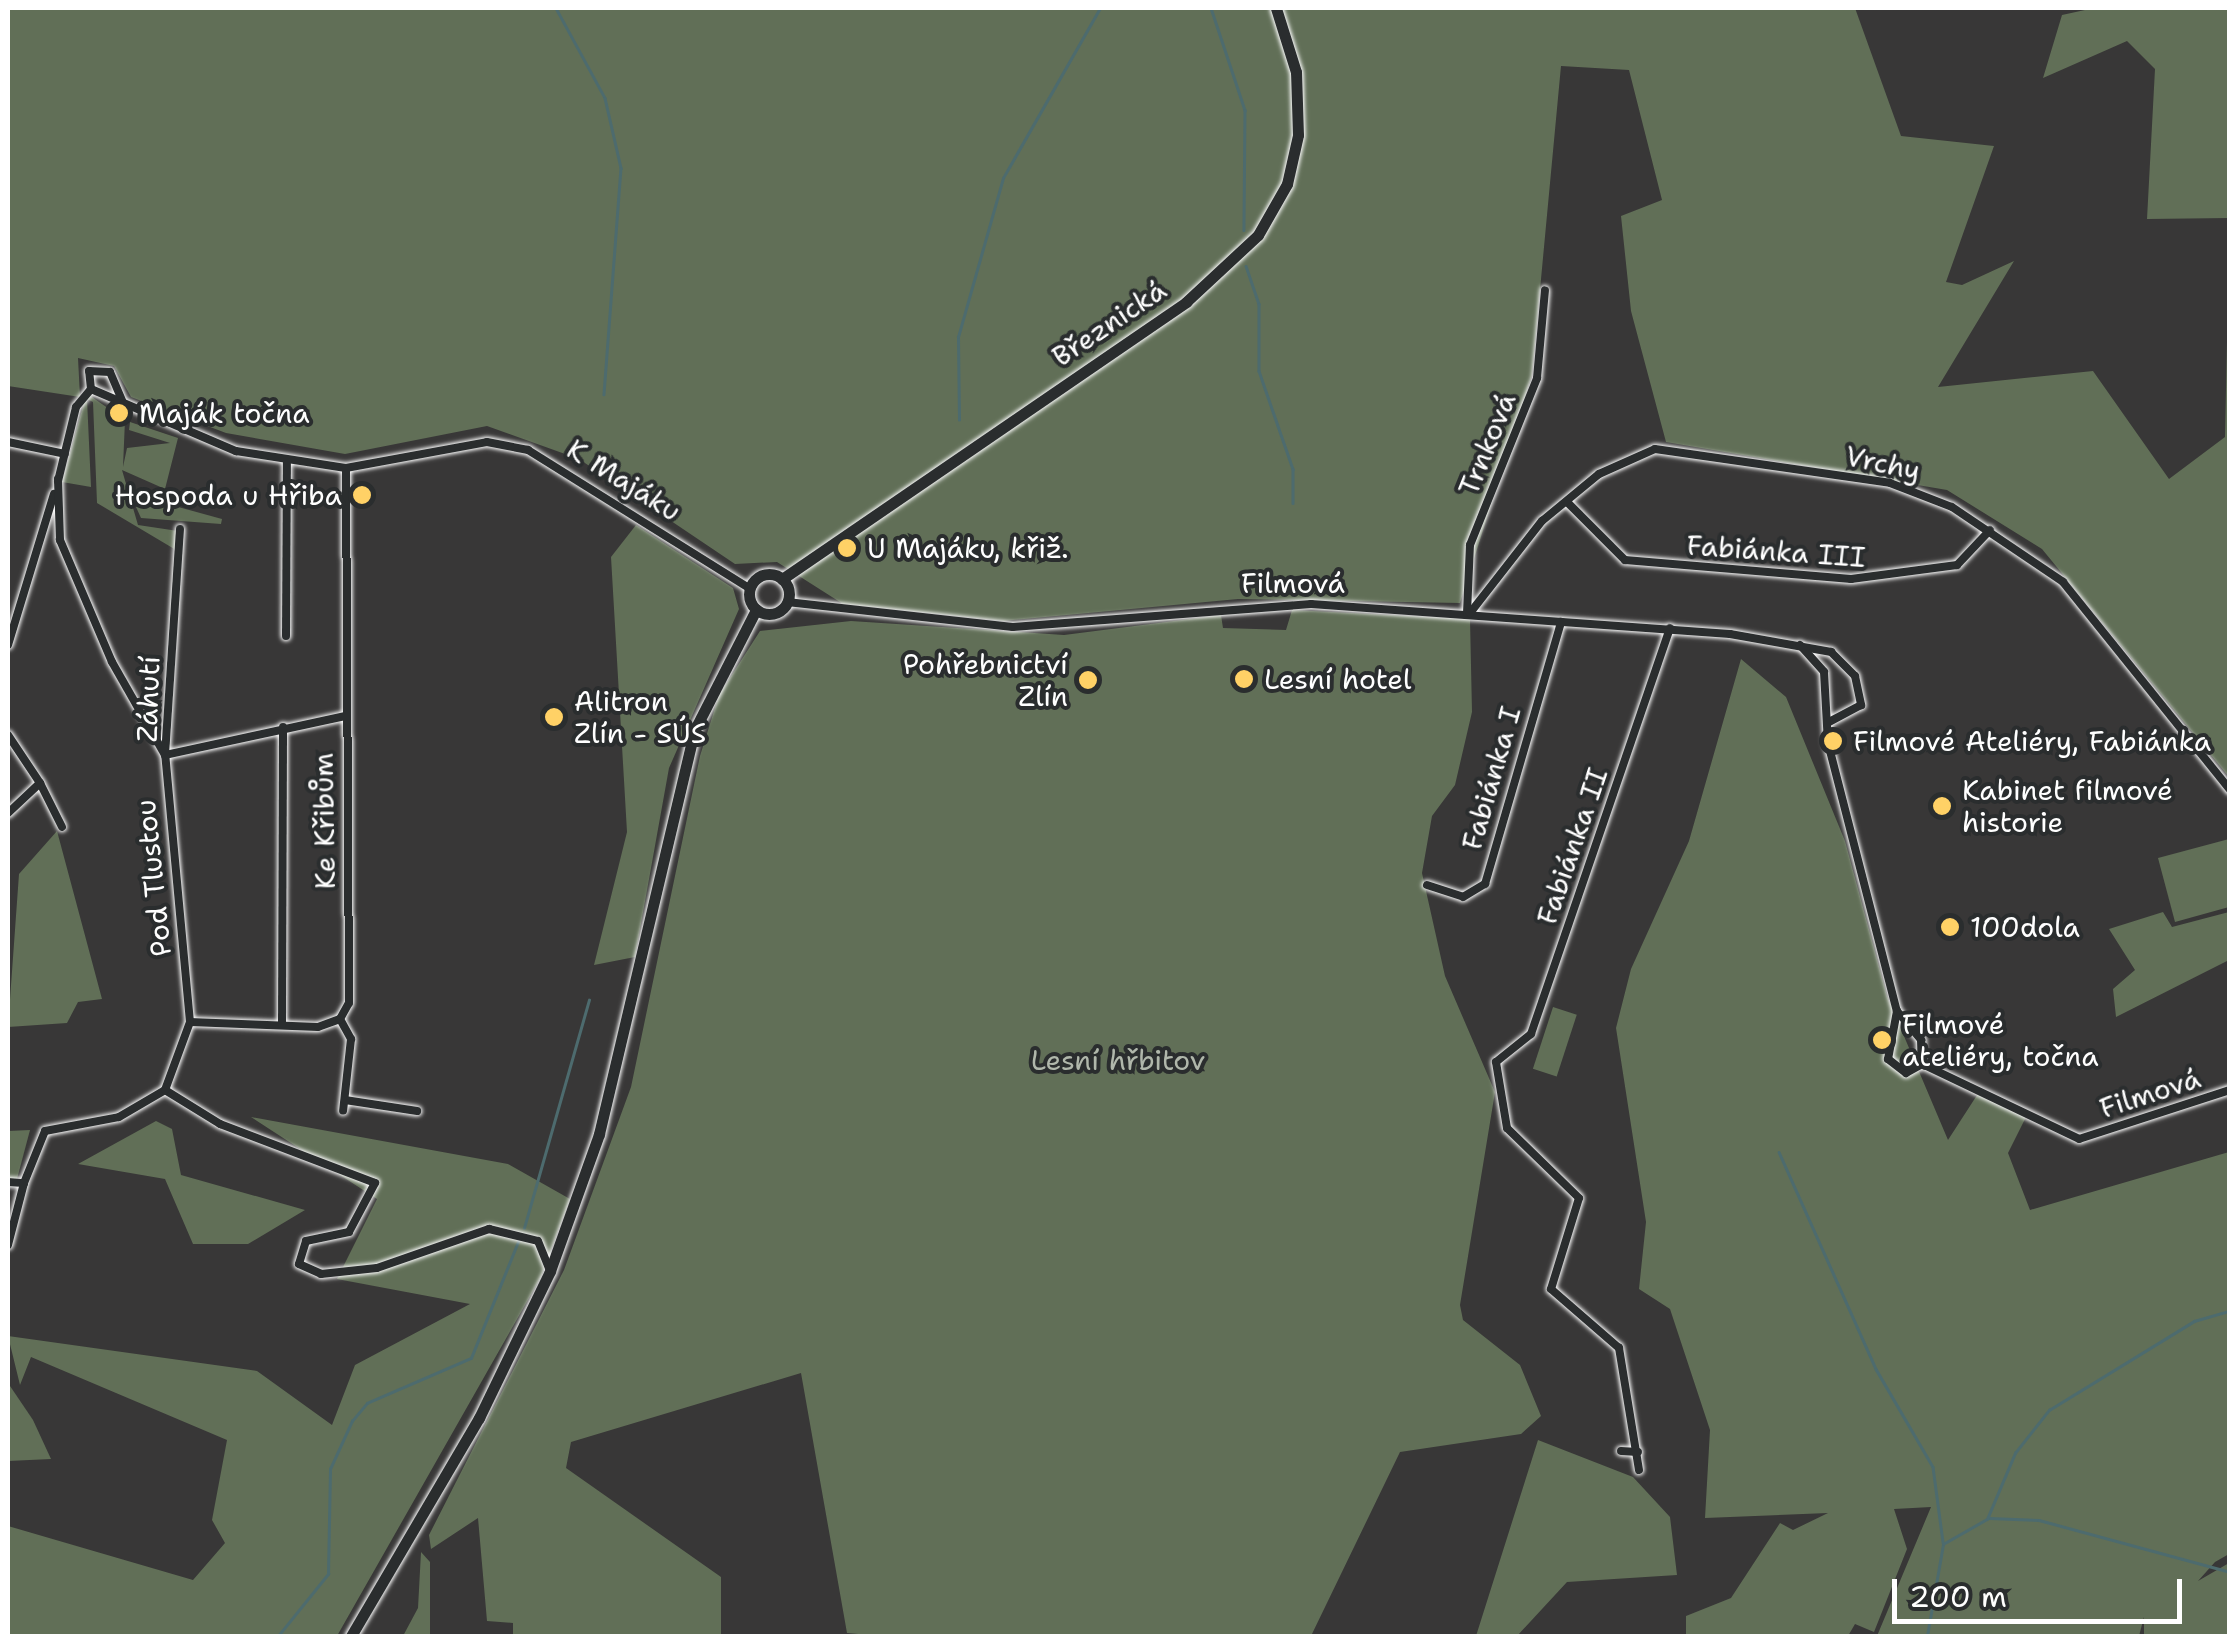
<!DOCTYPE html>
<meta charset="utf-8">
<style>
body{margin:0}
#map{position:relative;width:2237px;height:1644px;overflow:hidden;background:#383737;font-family:"Shantell Sans",sans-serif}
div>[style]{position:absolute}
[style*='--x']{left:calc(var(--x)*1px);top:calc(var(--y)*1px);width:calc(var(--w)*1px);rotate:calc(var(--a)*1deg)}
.green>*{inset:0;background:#616f57;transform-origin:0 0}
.stream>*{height:2.5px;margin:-1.25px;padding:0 1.25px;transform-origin:1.25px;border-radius:1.25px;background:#4d6b6e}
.roads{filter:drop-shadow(0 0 2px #fff) drop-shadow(0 0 2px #fff)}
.minor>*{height:8px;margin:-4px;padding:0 4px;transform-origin:4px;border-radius:4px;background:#2a2d2e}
.secondary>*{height:11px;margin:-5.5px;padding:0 5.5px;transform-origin:5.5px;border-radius:5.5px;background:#2a2d2e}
.secondary>.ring{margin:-5.5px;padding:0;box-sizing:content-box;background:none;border:11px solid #2a2d2e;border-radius:50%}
.dots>*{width:28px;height:28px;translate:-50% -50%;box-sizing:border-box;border:5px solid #2a2d2e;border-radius:50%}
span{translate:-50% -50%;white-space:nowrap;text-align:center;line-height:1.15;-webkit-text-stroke:8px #2a2d2e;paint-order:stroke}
.street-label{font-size:28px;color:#fff}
.poi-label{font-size:28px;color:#fff}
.left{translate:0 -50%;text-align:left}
.right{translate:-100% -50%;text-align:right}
.park-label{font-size:28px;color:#b0b7ab}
.frame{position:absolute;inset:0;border:10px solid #fff;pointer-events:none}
.scale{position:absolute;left:1892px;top:1579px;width:290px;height:45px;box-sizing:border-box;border:5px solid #fff;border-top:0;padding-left:12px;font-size:30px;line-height:35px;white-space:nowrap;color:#fff;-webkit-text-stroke:8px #2a2d2e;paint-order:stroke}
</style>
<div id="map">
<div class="green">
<i style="clip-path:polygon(8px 8px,1855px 8px,1901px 136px,1994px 146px,1946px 282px,1962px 285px,2014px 261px,1938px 387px,2093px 371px,2169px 479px,2225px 437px,2229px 246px,2229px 777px,2042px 549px,1947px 490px,1666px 442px,1631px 311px,1621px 216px,1662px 200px,1629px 70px,1561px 66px,1532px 375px,1460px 603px,1238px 599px,1003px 621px,843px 604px,777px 562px,735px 564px,579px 459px,487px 426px,345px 454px,226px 433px,131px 397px,114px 366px,78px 358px,80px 397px,8px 386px)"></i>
<i style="clip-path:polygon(2094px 8px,2229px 8px,2229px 218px,2147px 219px,2155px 69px,2127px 41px,2043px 78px,2062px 15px)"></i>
<i style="clip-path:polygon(89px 395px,125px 420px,123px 467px,127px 448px,170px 443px,129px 430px,130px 422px,178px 438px,165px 489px,122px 470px,138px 525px,178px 531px,176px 550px,97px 503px,93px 402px,87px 399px,91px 487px,62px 482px,85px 399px)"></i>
<i style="clip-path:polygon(171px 505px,222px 519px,221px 524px,141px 518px,136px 507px)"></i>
<i style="clip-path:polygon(636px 525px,733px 588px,739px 609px,669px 768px,635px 957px,594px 965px,627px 832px,611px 557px)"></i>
<i style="clip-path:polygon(1292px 610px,1470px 619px,1472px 712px,1455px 785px,1432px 816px,1422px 873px,1445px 976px,1495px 1092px,1460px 1305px,1463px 1320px,1520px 1365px,1541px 1416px,1521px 1434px,1400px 1452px,1311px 1636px,881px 1636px,847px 1633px,801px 1373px,571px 1442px,566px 1468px,721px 1577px,721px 1636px,513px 1636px,513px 1623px,487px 1621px,478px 1518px,431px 1549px,429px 1535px,564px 1270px,631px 1087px,700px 756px,719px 695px,760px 631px,851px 621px,1064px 635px,1221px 615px,1223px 628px,1286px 630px)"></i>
<i style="clip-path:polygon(1741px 659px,1786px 697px,1845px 841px,1887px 996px,1948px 1140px,1981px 1089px,2028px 1113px,2008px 1153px,2030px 1210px,2229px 1152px,2229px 1554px,2215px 1562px,2198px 1581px,2229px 1563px,2229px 1636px,2144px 1636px,2144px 1617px,2139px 1636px,1877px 1636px,1931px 1507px,1894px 1509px,1907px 1549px,1874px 1632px,1855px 1624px,1848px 1636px,1686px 1636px,1686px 1616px,1731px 1598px,1780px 1523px,1793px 1530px,1828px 1513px,1705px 1518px,1710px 1430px,1670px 1309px,1639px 1289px,1646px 1222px,1616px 1028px,1631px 969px,1689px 841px)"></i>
<i style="clip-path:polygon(57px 831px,102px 999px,78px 1002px,67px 1023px,8px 1027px,19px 874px)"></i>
<i style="clip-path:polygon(2229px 839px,2229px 907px,2175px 922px,2158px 858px)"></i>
<i style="clip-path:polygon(2163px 912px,2172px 927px,2229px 912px,2229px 960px,2116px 1017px,2113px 989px,2135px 970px,2109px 929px)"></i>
<i style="left:1553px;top:1007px;width:25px;height:65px;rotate:18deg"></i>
<i style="clip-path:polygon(251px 1117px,508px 1164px,570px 1199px,541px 1277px,337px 1636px,8px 1636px,8px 1526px,193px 1580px,225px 1543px,212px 1520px,227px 1440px,31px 1357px,20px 1385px,8px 1336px,257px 1371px,332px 1425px,355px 1365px,470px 1304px,337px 1279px,377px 1199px)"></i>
<i style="clip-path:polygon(156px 1121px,172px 1129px,181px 1175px,305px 1210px,248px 1244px,193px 1244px,165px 1179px,78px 1164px)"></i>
<i style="clip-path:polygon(30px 1130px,17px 1179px,8px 1179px,8px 1131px)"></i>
<i style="clip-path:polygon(8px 1383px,33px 1420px,51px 1459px,8px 1461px)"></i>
<i style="clip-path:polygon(1538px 1440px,1633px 1477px,1670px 1517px,1677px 1575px,1567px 1582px,1517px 1636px,1476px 1636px)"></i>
<i style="clip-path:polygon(421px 1552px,430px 1562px,430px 1636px,403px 1636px,418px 1608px)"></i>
</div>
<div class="stream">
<i style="--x:556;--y:8;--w:102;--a:61.4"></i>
<i style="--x:605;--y:98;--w:72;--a:77.1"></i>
<i style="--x:621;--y:168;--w:227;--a:94.3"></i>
<i style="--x:1211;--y:8;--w:108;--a:71.6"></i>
<i style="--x:1245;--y:110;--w:120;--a:90.5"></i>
<i style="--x:1246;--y:266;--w:40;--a:71.1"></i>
<i style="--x:1259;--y:304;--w:67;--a:90"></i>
<i style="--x:1259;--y:371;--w:104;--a:70.9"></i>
<i style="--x:1293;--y:469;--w:34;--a:90"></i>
<i style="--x:959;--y:420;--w:83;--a:-90.7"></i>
<i style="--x:958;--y:337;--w:165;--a:-74.2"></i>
<i style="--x:1003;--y:178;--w:196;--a:-60.3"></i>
<i style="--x:1779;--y:1152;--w:238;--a:65.9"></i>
<i style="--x:1876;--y:1369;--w:113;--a:59.8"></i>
<i style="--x:1933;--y:1467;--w:76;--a:82.4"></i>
<i style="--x:524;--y:1228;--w:237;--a:-74.1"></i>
<i style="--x:1989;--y:1518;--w:50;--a:2.3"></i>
<i style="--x:2039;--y:1520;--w:198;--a:15.2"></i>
<i style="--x:278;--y:1636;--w:80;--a:-51.1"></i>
<i style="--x:328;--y:1574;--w:105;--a:-88.9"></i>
<i style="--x:330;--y:1469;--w:53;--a:-65.4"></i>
<i style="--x:352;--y:1421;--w:23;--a:-50"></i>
<i style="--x:367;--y:1403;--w:113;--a:-23.4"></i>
<i style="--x:471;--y:1358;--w:128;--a:-68"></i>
<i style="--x:1927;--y:1636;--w:93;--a:-80.1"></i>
<i style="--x:1943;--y:1544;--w:51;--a:-29.6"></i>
<i style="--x:1987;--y:1519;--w:72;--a:-67"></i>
<i style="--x:2015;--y:1453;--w:55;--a:-51.7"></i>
<i style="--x:2049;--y:1410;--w:170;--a:-31.5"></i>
<i style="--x:2194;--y:1321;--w:37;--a:-16"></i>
</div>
<div class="roads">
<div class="minor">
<i style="--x:91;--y:389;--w:158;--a:23.2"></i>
<i style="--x:236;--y:451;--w:111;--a:8.8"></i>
<i style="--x:346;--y:468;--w:143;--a:-10.4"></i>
<i style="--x:487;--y:442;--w:42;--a:11"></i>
<i style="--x:528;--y:450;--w:261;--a:32"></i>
<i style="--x:91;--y:389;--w:18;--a:-96"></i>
<i style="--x:89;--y:371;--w:21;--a:3"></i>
<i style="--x:110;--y:372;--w:34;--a:67"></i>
<i style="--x:8;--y:442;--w:58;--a:11.9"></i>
<i style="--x:58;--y:481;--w:76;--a:-76.3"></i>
<i style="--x:76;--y:407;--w:23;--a:-50"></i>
<i style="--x:1567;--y:502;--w:82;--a:45"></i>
<i style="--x:1625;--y:560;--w:227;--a:4.8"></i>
<i style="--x:1851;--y:579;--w:107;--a:-7.5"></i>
<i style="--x:1957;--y:565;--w:48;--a:-46.7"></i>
<i style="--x:180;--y:529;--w:226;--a:93.8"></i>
<i style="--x:165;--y:755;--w:184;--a:-12.2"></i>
<i style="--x:787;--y:602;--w:227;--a:6.3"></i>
<i style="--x:1013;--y:627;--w:299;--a:-4.4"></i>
<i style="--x:1311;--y:604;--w:420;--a:4.1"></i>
<i style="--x:1730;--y:634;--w:103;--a:10.1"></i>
<i style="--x:1831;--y:652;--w:34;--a:45"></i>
<i style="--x:1855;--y:676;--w:30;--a:78"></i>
<i style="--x:1861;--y:705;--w:36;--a:152"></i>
<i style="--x:1467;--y:613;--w:68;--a:-87.5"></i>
<i style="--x:1470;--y:545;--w:180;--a:-68.1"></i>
<i style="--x:1537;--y:378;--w:88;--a:-84.8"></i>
<i style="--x:1470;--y:613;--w:117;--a:-52"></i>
<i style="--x:1542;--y:521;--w:74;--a:-39.5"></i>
<i style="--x:1599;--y:474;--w:61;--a:-24.1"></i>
<i style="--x:1655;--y:449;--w:237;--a:8.2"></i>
<i style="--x:1890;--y:483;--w:66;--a:21.2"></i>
<i style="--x:1952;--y:507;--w:134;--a:34"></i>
<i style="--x:2063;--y:582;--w:267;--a:51.2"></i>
<i style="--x:286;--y:636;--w:176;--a:-89.7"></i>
<i style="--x:8;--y:645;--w:158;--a:-73.1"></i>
<i style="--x:1800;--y:645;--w:36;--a:48"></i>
<i style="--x:1824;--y:672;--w:71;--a:86.8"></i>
<i style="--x:1828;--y:743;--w:277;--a:75.6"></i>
<i style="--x:1897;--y:1011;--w:38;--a:50"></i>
<i style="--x:1921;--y:1040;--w:24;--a:88"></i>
<i style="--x:8;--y:735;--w:58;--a:56.3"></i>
<i style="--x:40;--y:783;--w:44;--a:136.8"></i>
<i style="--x:40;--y:783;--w:49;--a:63.4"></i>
<i style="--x:1427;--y:885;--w:38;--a:18"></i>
<i style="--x:1463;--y:897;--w:26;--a:-31"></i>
<i style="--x:1485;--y:884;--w:273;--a:-73.8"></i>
<i style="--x:1897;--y:1011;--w:49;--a:100.6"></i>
<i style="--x:1888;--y:1059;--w:23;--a:38"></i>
<i style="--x:1906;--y:1073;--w:18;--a:-29"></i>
<i style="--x:340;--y:1019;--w:23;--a:61"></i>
<i style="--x:351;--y:1039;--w:72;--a:96.3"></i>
<i style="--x:190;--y:1022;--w:128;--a:2.2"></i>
<i style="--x:318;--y:1027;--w:23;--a:-20"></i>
<i style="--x:340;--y:1019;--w:18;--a:-61"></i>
<i style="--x:349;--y:1003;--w:535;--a:-90.32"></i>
<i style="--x:282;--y:1023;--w:296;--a:-89.8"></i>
<i style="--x:1922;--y:1064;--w:174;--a:25.5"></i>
<i style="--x:2079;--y:1139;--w:159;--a:-18"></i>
<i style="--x:165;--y:1090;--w:65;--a:31.7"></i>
<i style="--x:220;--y:1124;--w:166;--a:20.8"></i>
<i style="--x:375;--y:1183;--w:55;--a:118"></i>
<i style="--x:349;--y:1232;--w:44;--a:168.2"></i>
<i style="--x:306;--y:1241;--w:24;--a:107"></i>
<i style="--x:299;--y:1264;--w:24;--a:24"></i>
<i style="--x:321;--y:1274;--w:56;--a:-6.1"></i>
<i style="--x:377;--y:1268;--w:119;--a:-19.2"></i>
<i style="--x:489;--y:1229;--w:50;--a:13.8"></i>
<i style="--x:538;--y:1241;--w:31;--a:68"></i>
<i style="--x:345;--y:1100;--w:73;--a:8.7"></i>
<i style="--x:8;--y:1182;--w:16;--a:4"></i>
<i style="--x:24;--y:1183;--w:56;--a:-68"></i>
<i style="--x:45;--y:1131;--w:75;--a:-10.7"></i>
<i style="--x:119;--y:1117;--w:53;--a:-30.4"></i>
<i style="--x:165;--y:1090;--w:72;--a:-69.8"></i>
<i style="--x:190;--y:1022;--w:268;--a:-95.3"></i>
<i style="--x:165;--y:755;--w:107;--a:-119.7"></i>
<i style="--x:112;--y:662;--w:133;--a:-113.1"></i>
<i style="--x:60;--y:540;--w:61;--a:-91.9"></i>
<i style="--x:8;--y:1245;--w:64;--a:-75.5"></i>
<i style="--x:1621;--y:1451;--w:17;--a:3"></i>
<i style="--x:1639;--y:1470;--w:124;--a:-99.3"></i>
<i style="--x:1619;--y:1348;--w:90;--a:-139.1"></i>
<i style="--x:1551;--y:1289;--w:95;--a:-72.9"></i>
<i style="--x:1579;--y:1198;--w:100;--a:-135.8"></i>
<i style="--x:1507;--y:1128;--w:67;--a:-99.5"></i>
<i style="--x:1496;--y:1062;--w:45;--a:-38.7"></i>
<i style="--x:1531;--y:1034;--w:429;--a:-71.1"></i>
</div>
<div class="secondary">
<i class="ring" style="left:749px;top:574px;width:29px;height:29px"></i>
<i style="--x:782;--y:579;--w:490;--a:-34.4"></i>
<i style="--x:1186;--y:302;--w:98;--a:-42.9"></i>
<i style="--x:1258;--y:235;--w:59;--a:-60.4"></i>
<i style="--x:1287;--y:184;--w:50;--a:-77.3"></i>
<i style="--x:1298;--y:135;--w:63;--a:-91.8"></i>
<i style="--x:1296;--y:72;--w:67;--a:-107.4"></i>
<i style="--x:351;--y:1636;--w:253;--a:-59.6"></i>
<i style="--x:479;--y:1418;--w:163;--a:-64.2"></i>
<i style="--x:550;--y:1271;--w:145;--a:-70.3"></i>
<i style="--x:599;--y:1134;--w:416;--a:-76.7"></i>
<i style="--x:695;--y:729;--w:134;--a:-62.9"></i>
</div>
</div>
<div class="dots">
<i style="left:119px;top:413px;background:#ffd166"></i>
<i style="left:362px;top:495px;background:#ffd166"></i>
<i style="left:847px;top:548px;background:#ffd166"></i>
<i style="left:1244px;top:679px;background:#ffd166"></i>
<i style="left:1088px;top:680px;background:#ffd166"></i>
<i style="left:554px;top:717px;background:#ffd166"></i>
<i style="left:1833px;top:741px;background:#ffd166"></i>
<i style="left:1942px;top:806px;background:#ffd166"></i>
<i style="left:1950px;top:927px;background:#ffd166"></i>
<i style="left:1882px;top:1040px;background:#ffd166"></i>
</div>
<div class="street-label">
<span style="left:1109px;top:323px;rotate:-34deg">Březnická</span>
<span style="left:1487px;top:444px;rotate:-68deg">Trnková</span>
<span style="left:1883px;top:463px;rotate:12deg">Vrchy</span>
<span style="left:624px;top:480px;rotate:32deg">K Majáku</span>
<span style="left:1776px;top:551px;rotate:4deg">Fabiánka III</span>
<span style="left:1293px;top:583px">Filmová</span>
<span style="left:148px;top:699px;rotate:-88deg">Záhutí</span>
<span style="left:1491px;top:778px;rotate:-74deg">Fabiánka I</span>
<span style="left:324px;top:821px;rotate:-91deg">Ke Křibům</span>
<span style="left:1572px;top:846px;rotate:-71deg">Fabiánka II</span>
<span style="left:153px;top:878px;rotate:-96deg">Pod Tlustou</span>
<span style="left:2150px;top:1093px;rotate:-18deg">Filmová</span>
</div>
<div class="poi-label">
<span class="left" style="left:139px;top:413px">Maják točna</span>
<span class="right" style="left:342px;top:495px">Hospoda u Hřiba</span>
<span class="left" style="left:867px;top:548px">U Majáku, křiž.</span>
<span class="right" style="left:1068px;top:680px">Pohřebnictví<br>Zlín</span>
<span class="left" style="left:1264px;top:679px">Lesní hotel</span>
<span class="left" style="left:574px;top:717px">Alitron<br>Zlín - SÚS</span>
<span class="left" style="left:1853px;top:741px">Filmové Ateliéry, Fabiánka</span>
<span class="left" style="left:1962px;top:806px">Kabinet filmové<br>historie</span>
<span class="left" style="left:1970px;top:927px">100dola</span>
<span class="left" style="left:1902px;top:1040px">Filmové<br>ateliéry, točna</span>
</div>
<div class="park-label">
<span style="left:1118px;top:1060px">Lesní hřbitov</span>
</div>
<div class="frame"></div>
<div class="scale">200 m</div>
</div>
